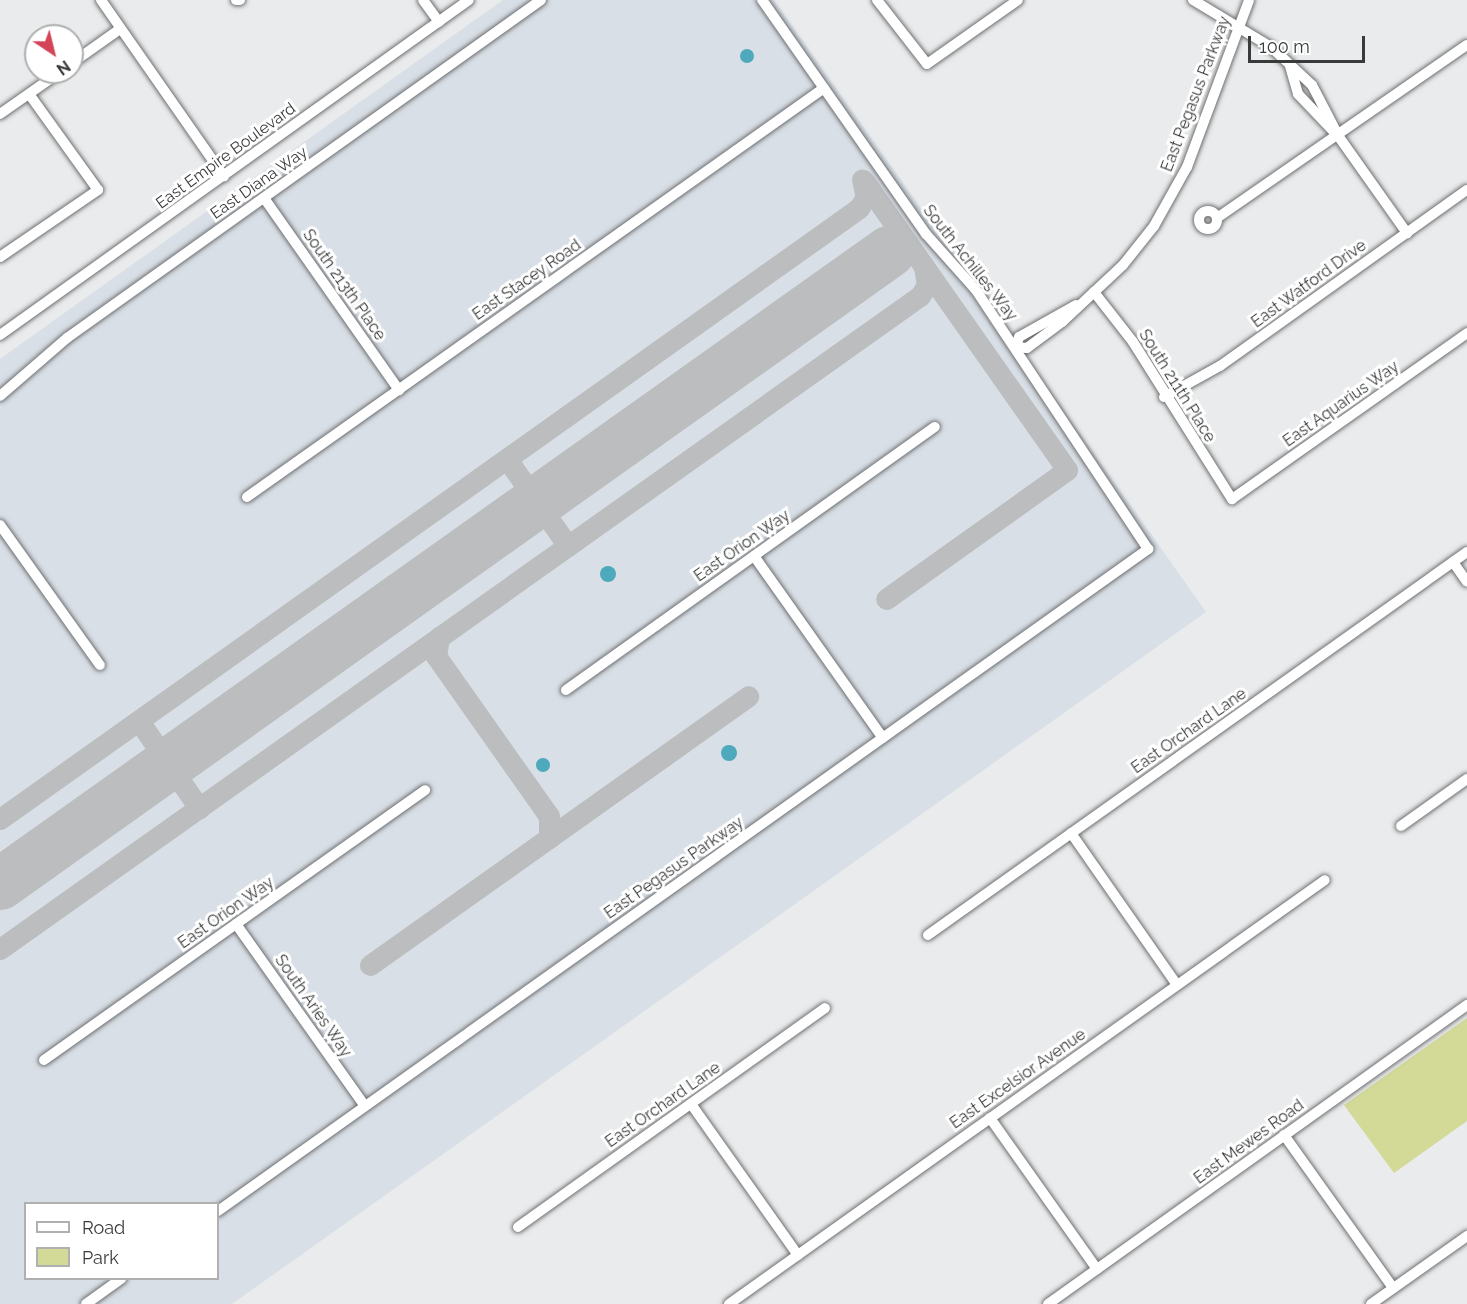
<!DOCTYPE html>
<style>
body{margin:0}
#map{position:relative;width:1467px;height:1304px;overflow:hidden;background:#e9ebec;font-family:Raleway,sans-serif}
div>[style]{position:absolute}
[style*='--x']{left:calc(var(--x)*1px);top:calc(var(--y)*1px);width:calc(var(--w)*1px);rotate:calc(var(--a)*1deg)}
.built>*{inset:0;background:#d8dfe6}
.green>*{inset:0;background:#d3d997}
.water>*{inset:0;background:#4fa9bc}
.round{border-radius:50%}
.taxiway>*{height:21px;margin:-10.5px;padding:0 10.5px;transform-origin:10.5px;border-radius:10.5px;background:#bcbdbe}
.runway>*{height:52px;margin:-26px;padding:0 26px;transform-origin:26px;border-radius:26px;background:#bcbdbe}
.roads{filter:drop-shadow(0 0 2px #6f7072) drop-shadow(0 0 2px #6f7072)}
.minor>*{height:10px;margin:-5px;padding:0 5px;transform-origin:5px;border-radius:5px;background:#fff}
.minor>.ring{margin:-5px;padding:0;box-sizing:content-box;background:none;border:10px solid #fff;border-radius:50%}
span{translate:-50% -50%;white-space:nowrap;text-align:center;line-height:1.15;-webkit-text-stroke:6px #fff;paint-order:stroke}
.street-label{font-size:16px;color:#393a3a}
.legend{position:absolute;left:24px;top:1202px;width:195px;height:78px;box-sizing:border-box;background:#fff;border:2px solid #b0b0b0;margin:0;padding:8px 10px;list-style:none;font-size:18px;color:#393a3a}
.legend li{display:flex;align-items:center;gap:12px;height:30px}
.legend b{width:30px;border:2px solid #b0b0b0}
.north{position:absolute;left:24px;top:24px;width:60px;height:60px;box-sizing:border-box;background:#fff;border:2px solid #b0b0b0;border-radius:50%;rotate:145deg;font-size:16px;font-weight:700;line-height:24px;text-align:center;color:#393a3a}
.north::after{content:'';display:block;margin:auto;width:21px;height:27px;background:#d44459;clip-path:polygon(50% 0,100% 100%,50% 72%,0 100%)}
.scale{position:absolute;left:1248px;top:36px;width:117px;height:27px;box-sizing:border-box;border:3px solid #393a3a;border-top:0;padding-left:8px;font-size:18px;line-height:21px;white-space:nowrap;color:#393a3a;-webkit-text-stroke:4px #fff;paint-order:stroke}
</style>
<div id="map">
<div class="built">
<i style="clip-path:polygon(evenodd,503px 0,774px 0,1206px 612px,232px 1304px,0 1304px,0 359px,503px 0,26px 1204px,218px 1204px,218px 1278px,26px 1278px,26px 1204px)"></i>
</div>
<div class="green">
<i style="clip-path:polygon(1467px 1018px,1467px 1121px,1394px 1173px,1344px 1105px)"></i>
</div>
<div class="water">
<i class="round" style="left:740px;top:49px;width:14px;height:14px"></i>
<i class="round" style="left:600px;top:566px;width:16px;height:16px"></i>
<i class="round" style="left:721px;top:745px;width:16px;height:16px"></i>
<i class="round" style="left:536px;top:758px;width:14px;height:14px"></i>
</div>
<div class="taxiway">
<i style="--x:864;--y:181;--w:353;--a:54.9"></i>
<i style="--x:1067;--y:470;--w:222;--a:144.5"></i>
<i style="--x:507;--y:459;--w:106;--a:55"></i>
<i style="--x:439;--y:637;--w:19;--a:99"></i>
<i style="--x:436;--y:656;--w:196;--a:54.8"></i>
<i style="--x:549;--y:816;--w:22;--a:90"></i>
<i style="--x:139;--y:721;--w:106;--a:55.4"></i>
<i style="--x:0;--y:819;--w:1054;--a:-35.42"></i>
<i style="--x:859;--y:208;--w:13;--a:-58"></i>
<i style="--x:866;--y:197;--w:18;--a:-103"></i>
<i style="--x:0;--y:949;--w:1128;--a:-35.37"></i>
<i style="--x:920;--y:296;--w:13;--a:-58"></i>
<i style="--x:927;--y:285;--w:19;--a:-99"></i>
<i style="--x:370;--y:965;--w:464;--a:-35.4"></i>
</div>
<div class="runway">
<i style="--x:0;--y:884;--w:1091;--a:-35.41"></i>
</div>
<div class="roads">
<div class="minor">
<i style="--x:101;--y:0;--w:215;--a:55.1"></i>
<i style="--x:236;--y:0;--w:4;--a:0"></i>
<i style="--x:423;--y:0;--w:27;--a:54"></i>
<i style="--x:877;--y:0;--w:81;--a:52"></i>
<i style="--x:927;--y:64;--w:111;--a:-35.1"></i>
<i style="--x:1193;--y:0;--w:91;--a:31.1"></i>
<i style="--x:1271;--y:47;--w:56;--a:42.8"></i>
<i style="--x:1312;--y:85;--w:59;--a:62.6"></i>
<i style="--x:1339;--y:137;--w:118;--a:54.7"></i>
<i style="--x:72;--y:63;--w:59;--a:-35.3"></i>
<i style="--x:1290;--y:66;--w:29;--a:74"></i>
<i style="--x:1298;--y:94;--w:58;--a:46.4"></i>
<i style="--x:0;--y:114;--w:73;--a:-35"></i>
<i style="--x:264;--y:198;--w:235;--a:54.9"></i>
<i class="ring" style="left:1199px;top:211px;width:8px;height:8px"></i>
<i style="--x:1217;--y:218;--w:304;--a:-34.7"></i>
<i style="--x:0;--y:257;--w:119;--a:-34.4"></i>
<i style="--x:98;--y:190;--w:118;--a:-125.7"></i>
<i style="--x:1094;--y:292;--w:63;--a:52"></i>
<i style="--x:1133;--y:342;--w:186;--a:57.8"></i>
<i style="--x:1232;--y:499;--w:288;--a:-35.2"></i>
<i style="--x:1076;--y:305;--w:65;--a:150.7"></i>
<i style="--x:1019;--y:337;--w:10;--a:107"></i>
<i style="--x:1016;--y:347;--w:11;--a:5"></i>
<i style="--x:1027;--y:348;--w:44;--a:-36.6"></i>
<i style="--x:1062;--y:322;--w:83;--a:-43.1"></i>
<i style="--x:1123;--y:265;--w:50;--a:-51.5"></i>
<i style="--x:1154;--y:226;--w:68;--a:-60.8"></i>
<i style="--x:1187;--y:167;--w:178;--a:-69.6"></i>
<i style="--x:0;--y:335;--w:576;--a:-35.54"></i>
<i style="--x:0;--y:396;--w:89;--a:-40.9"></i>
<i style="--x:67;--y:338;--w:582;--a:-35.49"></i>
<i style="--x:1164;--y:397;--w:64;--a:-29"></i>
<i style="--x:1220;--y:366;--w:303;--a:-35.5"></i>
<i style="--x:247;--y:497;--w:707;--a:-35.33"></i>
<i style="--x:0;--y:525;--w:172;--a:54.5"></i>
<i style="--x:754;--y:556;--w:223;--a:54.7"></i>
<i style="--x:1453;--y:562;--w:24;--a:55"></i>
<i style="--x:566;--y:690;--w:453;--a:-35.5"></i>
<i style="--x:1401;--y:826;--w:81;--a:-35.5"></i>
<i style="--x:1071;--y:833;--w:185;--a:55.1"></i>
<i style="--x:236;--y:924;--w:223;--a:54.7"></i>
<i style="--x:928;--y:935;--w:661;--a:-35.4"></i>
<i style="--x:44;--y:1060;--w:467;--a:-35.3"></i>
<i style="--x:691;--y:1104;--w:185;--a:54.7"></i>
<i style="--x:990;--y:1118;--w:185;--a:54.7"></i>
<i style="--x:1284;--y:1135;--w:188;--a:54.5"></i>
<i style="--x:218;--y:1211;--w:1142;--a:-35.44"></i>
<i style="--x:1148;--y:549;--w:312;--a:-123.6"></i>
<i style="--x:975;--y:289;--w:74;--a:-131.7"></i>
<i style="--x:926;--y:234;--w:286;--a:-125"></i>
<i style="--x:518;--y:1227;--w:377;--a:-35.5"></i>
<i style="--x:86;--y:1304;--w:44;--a:-35.8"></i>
<i style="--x:729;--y:1304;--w:731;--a:-35.43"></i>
<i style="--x:1048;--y:1304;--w:515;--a:-35.51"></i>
<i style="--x:1371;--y:1304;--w:118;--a:-35.3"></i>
</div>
</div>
<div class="street-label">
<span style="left:1196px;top:94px;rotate:-69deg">East Pegasus Parkway</span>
<span style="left:226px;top:156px;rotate:-36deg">East Empire Boulevard</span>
<span style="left:259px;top:183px;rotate:-35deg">East Diana Way</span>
<span style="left:970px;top:263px;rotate:52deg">South Achilles Way</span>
<span style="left:527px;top:280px;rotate:-35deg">East Stacey Road</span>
<span style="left:1309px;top:284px;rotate:-36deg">East Watford Drive</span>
<span style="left:344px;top:285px;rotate:55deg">South 213th Place</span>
<span style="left:1177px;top:386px;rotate:58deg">South 211th Place</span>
<span style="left:1341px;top:404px;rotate:-35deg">East Aquarius Way</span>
<span style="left:742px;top:546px;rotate:-35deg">East Orion Way</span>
<span style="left:1189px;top:731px;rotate:-35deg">East Orchard Lane</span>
<span style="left:674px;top:868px;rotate:-35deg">East Pegasus Parkway</span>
<span style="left:226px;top:913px;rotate:-35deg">East Orion Way</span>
<span style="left:313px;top:1006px;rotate:55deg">South Aries Way</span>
<span style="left:1018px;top:1079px;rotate:-35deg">East Excelsior Avenue</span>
<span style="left:663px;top:1105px;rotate:-35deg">East Orchard Lane</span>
<span style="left:1249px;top:1142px;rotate:-36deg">East Mewes Road</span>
</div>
<ul class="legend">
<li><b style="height:8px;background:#fff"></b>Road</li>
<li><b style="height:16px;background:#d3d997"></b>Park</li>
</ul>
<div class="north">N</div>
<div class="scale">100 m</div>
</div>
